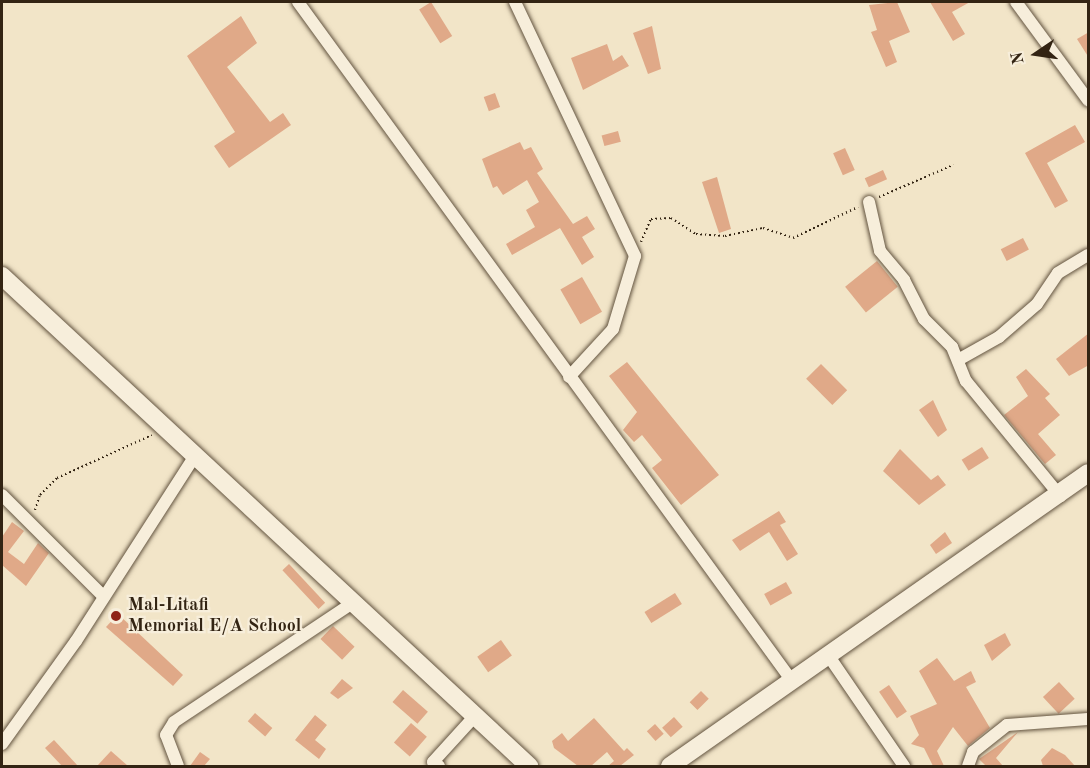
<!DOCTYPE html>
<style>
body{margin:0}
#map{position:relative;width:1090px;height:768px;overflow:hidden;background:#f2e5c8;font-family:"Old Standard TT",serif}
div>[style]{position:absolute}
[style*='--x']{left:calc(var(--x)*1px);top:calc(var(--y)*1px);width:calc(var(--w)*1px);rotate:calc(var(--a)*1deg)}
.building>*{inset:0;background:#e0a988;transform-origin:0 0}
.path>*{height:2px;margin-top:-1px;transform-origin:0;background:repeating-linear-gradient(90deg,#332413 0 1.5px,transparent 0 4.5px)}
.roads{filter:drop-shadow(0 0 2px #635440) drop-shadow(0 0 2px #635440)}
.minor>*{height:12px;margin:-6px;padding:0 6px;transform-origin:6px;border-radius:6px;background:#f7eedb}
.secondary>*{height:18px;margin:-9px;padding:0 9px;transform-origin:9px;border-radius:9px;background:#f7eedb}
.dots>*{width:16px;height:16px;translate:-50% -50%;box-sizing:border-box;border:3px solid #f7eedb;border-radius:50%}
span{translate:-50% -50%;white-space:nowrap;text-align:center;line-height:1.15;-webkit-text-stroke:4.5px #f7eedb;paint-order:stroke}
.poi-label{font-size:18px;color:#332413;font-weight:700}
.left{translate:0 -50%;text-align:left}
.frame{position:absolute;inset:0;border:3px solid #332413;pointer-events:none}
.north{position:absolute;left:1006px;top:24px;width:60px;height:60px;-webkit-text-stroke:4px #f7eedb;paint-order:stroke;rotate:257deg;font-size:16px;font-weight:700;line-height:24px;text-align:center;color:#332413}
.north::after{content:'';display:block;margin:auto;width:21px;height:27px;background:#332413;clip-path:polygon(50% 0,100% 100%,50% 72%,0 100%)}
</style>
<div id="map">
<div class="building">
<i style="left:431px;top:2px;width:40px;height:14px;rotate:58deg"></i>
<i style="clip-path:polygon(897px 2px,910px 32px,889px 41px,897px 62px,886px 67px,871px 32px,877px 30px,869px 5px)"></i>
<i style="clip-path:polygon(930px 2px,970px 2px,952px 12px,965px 34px,953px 41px)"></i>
<i style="clip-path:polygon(241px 16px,257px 43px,227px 67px,270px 122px,283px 113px,291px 125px,229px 168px,214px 146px,235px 132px,187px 56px)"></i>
<i style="clip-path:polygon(652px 26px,661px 69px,648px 74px,633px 33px)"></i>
<i style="clip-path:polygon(1089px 32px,1089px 58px,1077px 39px)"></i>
<i style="clip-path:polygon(607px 44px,613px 61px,622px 55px,629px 66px,583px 90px,571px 58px)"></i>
<i style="left:495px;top:93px;width:15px;height:12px;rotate:70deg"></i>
<i style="clip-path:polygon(1075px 125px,1085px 142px,1047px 163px,1068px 201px,1055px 208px,1025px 153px)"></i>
<i style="left:618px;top:131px;width:11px;height:17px;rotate:75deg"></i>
<i style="clip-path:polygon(520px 142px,524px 150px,531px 147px,543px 169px,537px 173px,573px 224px,587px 216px,595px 229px,582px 237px,594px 257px,582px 265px,560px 228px,512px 255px,506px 244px,535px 227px,526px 210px,539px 202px,527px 180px,503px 195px,497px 186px,493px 188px,482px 159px)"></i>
<i style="left:845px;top:148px;width:24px;height:13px;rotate:66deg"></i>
<i style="left:883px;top:170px;width:10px;height:20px;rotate:66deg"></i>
<i style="clip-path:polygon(717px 177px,731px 229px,719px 233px,702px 182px)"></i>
<i style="left:1023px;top:238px;width:13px;height:25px;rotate:63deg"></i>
<i style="left:877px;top:261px;width:33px;height:41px;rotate:51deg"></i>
<i style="left:582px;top:277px;width:40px;height:25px;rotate:60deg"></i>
<i style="clip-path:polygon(1089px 333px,1089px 365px,1069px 376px,1056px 359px)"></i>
<i style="clip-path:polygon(627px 362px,719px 475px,681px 505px,652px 468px,662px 460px,642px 435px,634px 442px,623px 430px,637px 412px,609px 376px)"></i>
<i style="left:821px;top:364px;width:37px;height:21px;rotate:45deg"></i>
<i style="clip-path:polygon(1026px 369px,1050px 394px,1045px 398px,1060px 415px,1038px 434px,1056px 455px,1045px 464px,1004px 415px,1028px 396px,1016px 377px)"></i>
<i style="clip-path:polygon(933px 400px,947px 430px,938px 437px,919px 410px)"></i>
<i style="left:982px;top:447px;width:13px;height:24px;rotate:58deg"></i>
<i style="clip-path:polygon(900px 449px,931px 480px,938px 475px,946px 485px,919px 505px,883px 471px)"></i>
<i style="clip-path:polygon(779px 511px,786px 522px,780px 525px,798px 554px,787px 561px,769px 532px,740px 551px,732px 540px)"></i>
<i style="clip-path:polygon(12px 522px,24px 531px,8px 552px,24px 564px,38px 543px,49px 553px,26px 586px,2px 565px,2px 537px)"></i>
<i style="clip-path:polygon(945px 532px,952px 543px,936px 554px,930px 545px)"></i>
<i style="left:289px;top:564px;width:53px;height:9px;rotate:47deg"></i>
<i style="left:786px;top:582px;width:13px;height:25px;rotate:61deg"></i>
<i style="left:675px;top:593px;width:13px;height:36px;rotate:58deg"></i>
<i style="clip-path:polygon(118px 614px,183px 675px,173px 686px,106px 627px)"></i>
<i style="left:333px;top:626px;width:30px;height:18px;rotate:44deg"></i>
<i style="clip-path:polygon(1005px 633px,1011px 645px,992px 661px,984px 645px)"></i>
<i style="left:501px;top:640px;width:19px;height:29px;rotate:55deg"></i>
<i style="clip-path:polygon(937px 658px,954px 681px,971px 671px,976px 682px,966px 687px,990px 728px,968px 746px,953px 727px,937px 751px,944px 766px,933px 766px,924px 748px,911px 744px,919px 735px,910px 716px,937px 704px,919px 671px)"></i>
<i style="clip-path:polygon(342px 679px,353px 688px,338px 699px,330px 693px)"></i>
<i style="left:1059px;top:682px;width:23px;height:22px;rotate:47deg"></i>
<i style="left:889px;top:685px;width:32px;height:12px;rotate:56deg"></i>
<i style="left:403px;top:690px;width:33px;height:16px;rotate:41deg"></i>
<i style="left:701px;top:691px;width:11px;height:16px;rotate:45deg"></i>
<i style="left:255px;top:713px;width:23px;height:11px;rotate:41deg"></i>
<i style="clip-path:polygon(315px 715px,327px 725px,315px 740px,326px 749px,319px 759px,295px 740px)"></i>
<i style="left:674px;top:717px;width:13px;height:16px;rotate:48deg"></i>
<i style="clip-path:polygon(594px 718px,624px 751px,627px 748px,634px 755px,620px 766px,608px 766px,614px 761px,607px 752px,591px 766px,578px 766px,554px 748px,552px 741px,562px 733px,568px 741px)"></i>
<i style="left:411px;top:723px;width:21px;height:26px;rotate:41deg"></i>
<i style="left:655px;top:724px;width:13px;height:11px;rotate:48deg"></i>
<i style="clip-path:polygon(1018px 732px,996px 758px,1003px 766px,986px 766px,979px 759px)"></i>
<i style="clip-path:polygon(54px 740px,78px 766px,62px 766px,45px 748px)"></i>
<i style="clip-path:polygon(1052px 748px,1065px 755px,1075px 766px,1043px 766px,1041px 760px)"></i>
<i style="clip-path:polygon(111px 751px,128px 766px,97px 766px)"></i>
<i style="clip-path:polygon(200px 752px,210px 759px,204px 766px,190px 766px)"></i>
</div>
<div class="path">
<i style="--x:879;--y:197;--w:81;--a:-23.4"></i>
<i style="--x:641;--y:242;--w:25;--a:-67"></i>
<i style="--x:651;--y:219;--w:20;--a:-3"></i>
<i style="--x:671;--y:218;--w:30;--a:33"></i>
<i style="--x:696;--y:234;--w:29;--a:4"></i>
<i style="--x:725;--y:236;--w:39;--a:-12"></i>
<i style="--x:763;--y:228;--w:32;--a:18"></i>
<i style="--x:793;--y:238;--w:72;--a:-25.5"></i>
<i style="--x:35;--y:510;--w:16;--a:-72"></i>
<i style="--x:40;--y:495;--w:24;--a:-45"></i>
<i style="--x:57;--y:478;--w:104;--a:-24.4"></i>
</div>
<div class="roads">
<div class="minor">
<i style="--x:298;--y:2;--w:840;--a:53.96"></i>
<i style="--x:515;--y:2;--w:281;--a:64.7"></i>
<i style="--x:635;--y:256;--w:76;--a:106.8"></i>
<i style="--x:613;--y:329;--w:65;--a:132.5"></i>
<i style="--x:1016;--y:2;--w:122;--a:53.7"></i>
<i style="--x:869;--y:202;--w:50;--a:77.3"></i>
<i style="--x:880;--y:251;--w:38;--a:50"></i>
<i style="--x:904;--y:280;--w:44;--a:62.9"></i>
<i style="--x:924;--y:319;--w:40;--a:45"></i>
<i style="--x:952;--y:347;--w:37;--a:68"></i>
<i style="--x:966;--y:381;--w:149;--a:50.7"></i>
<i style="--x:958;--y:360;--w:47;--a:-29.3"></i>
<i style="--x:999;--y:337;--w:50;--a:-41"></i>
<i style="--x:1037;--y:304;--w:37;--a:-56"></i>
<i style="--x:1058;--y:273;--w:35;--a:-31"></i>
<i style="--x:2;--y:495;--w:144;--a:45"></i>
<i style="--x:828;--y:655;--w:135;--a:55.6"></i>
<i style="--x:2;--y:744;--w:127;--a:-54.3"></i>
<i style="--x:76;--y:641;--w:219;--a:-57.3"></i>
<i style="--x:178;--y:766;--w:33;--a:-111"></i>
<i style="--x:166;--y:735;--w:15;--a:-58"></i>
<i style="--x:174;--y:722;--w:213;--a:-33.7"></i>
<i style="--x:439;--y:766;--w:7;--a:-146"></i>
<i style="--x:433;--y:762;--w:61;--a:-47.7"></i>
<i style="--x:968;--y:766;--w:15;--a:-70"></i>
<i style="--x:973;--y:752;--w:43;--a:-38.5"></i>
<i style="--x:1007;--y:725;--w:81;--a:-4.2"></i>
</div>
<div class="secondary">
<i style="--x:2;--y:276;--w:720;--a:42.92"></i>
<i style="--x:670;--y:766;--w:510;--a:-35.03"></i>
</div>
</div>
<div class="dots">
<i style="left:116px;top:616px;background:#8f2418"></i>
</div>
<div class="poi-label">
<span class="left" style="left:128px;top:616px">Mal-Litafi<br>Memorial E/A School</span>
</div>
<div class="frame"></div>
<div class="north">N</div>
</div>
